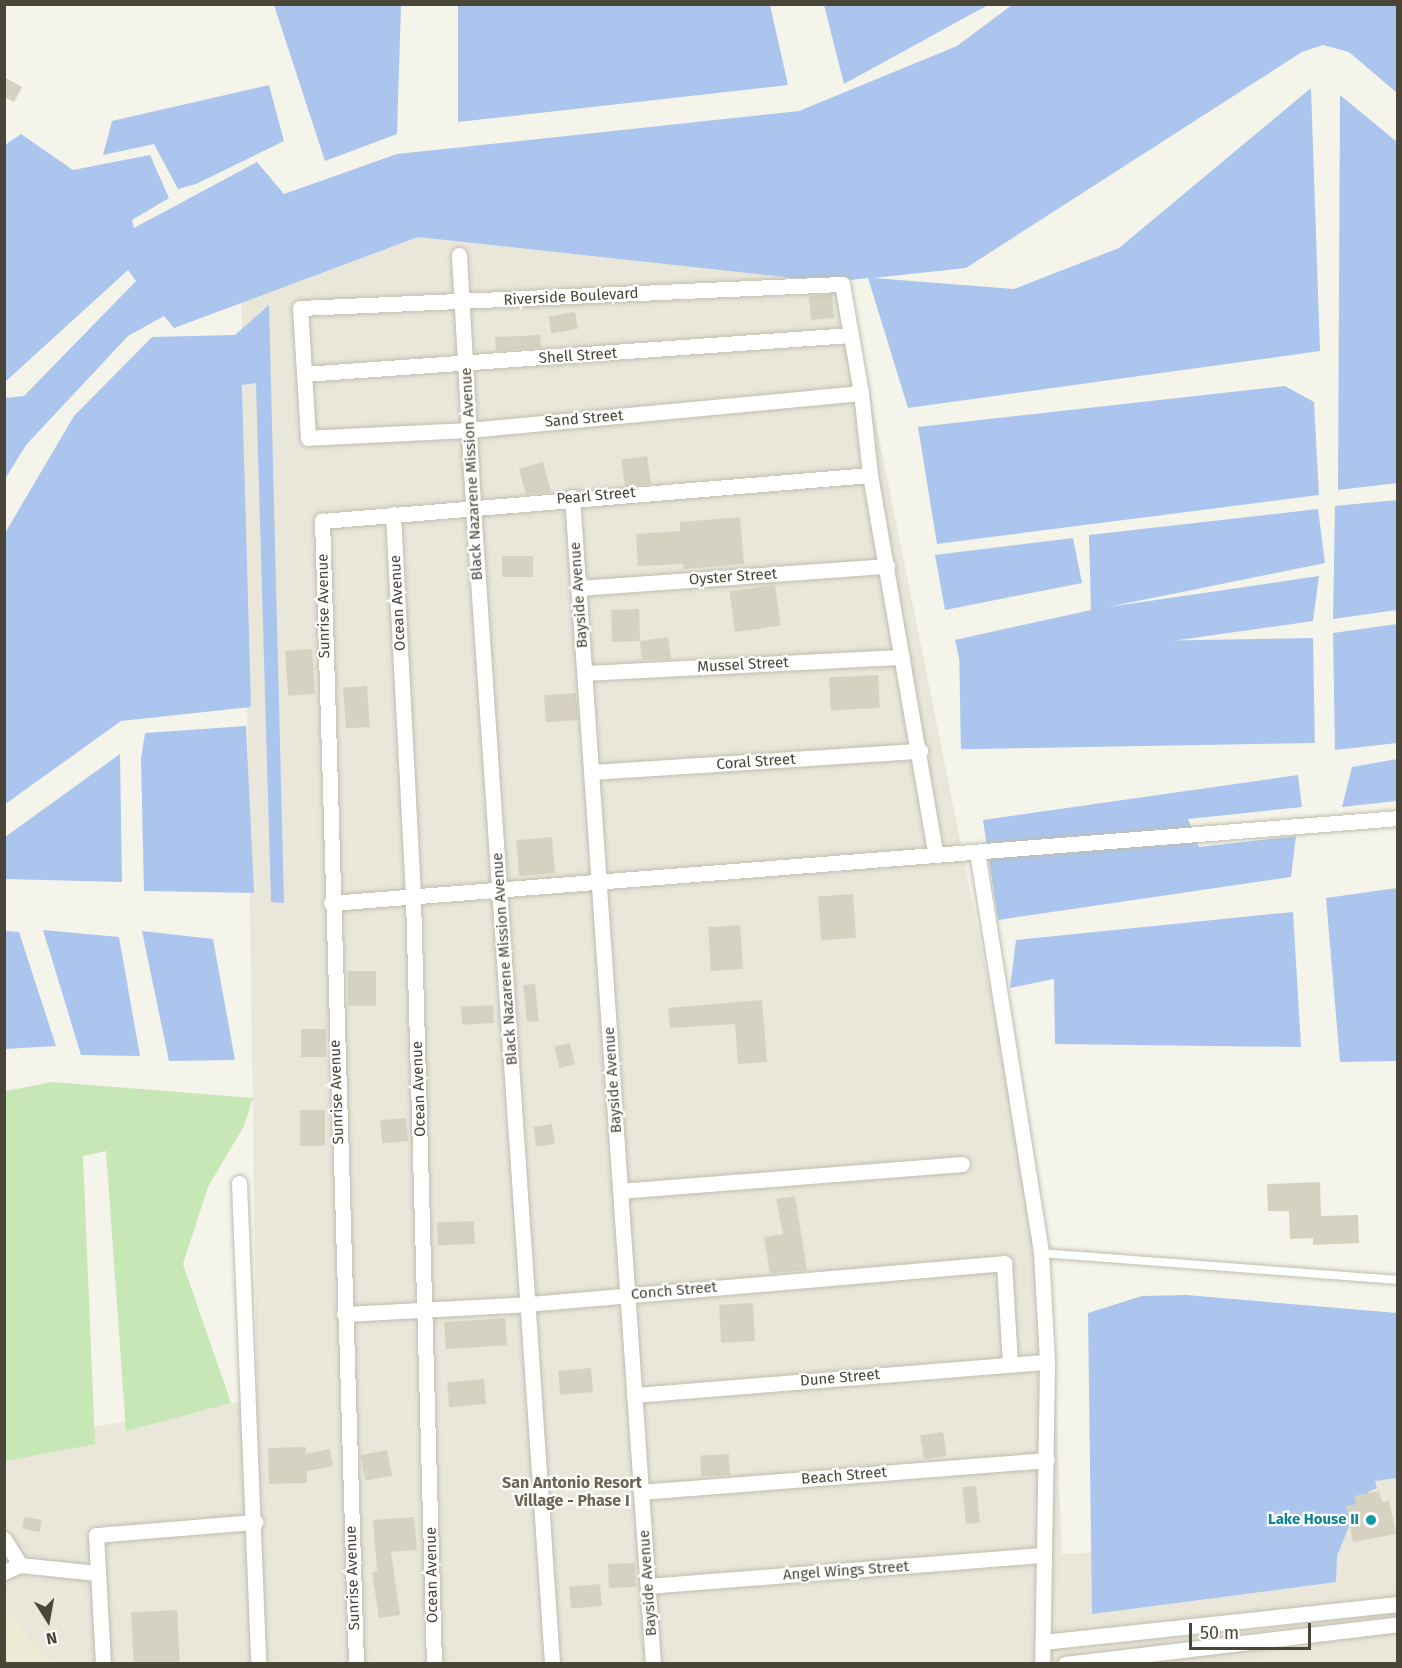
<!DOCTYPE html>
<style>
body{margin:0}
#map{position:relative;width:1402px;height:1668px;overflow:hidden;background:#f5f4eb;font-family:"Fira Sans",sans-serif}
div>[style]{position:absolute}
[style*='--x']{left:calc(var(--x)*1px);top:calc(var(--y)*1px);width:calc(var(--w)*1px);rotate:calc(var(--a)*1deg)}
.residential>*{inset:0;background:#e9e7da}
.education>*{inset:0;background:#edebd6}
.green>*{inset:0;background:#c7e7b6}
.water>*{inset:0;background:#abc5ee;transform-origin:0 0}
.building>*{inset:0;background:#d6d2c1;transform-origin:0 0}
.roads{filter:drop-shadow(0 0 2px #c0beae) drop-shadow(0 0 2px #c0beae)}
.lane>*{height:8px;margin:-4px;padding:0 4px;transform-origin:4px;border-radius:4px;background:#fff}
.street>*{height:15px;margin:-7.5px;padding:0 7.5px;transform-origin:7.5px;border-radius:7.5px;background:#fff}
.dots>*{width:16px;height:16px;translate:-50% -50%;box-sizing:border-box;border:3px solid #fff;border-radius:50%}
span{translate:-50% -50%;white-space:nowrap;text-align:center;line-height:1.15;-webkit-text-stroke:4.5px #fff;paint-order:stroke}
.street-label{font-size:15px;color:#494639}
.culture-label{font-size:15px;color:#0d838f;font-weight:700}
.right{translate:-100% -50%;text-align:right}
.neighbourhood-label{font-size:16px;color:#6c6651;font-weight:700}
.frame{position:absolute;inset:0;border:6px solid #494639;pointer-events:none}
.north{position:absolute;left:18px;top:1590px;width:60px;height:60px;-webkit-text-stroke:4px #fff;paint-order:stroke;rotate:169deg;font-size:16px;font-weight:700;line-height:24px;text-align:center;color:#494639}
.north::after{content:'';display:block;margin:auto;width:21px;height:27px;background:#494639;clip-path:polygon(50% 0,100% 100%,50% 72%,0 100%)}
.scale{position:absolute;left:1189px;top:1623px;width:122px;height:27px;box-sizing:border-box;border:3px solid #494639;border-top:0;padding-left:8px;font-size:18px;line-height:21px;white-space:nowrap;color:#494639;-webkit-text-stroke:4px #fff;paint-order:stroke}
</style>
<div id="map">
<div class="residential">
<i style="clip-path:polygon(376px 222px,844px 263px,1052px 1298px,1062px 1554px,1294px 1542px,1397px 1436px,1397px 1663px,5px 1664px,5px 1442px,257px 1399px,241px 270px)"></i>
</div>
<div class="education">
<i style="clip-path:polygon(4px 1610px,5px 1610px,51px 1663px,5px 1663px)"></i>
</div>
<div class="green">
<i style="clip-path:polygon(53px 1082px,253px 1098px,244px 1126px,208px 1187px,183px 1264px,231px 1403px,126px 1431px,106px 1151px,83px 1156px,95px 1444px,5px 1461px,5px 1091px)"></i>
</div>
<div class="water">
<i style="clip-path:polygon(274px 5px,401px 5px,397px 134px,325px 161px)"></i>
<i style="clip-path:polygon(458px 5px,770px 5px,788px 85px,458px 122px)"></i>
<i style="clip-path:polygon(824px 5px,824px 4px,988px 5px,844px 84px)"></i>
<i style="clip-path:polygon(1012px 5px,1397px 5px,1397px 93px,1349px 52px,1323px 45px,1302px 52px,966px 268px,873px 278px,1014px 289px,1119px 248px,1311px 88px,1320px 351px,908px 408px,868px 278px,831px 282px,418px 237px,174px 328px,164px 316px,128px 336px,26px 445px,5px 479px,5px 398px,24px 396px,136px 281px,128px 270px,5px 382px,5px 145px,21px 134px,73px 170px,150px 155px,169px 198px,132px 220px,134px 228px,257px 162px,284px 194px,397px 154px,799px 111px,957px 46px)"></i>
<i style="clip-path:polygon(269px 85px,284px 141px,196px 184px,178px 189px,154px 144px,103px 155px,112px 121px)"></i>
<i style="clip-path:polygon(1340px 95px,1397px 142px,1398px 483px,1338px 490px)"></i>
<i style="clip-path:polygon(269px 305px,284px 903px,271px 902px,256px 383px,242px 385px,251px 707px,121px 721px,4px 805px,5px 533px,74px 416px,152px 337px,235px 335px)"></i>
<i style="clip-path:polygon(1285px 386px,1314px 402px,1319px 495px,937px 544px,918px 427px)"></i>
<i style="clip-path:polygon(1397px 500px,1397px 610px,1333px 619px,1335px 506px)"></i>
<i style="clip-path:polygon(1318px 509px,1325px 563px,1108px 607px,1319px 576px,1313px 621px,962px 671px,955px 640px,1091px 610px,1089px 535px)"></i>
<i style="clip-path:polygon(1073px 538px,1082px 583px,945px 610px,935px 555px)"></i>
<i style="clip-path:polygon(1397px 624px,1397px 743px,1335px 750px,1333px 633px)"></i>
<i style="left:1313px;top:638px;width:105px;height:354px;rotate:89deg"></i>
<i style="clip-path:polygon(246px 726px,254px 893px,144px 891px,141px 759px,145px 733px)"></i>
<i style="clip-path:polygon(120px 754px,122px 882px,5px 879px,5px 837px)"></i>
<i style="clip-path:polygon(1397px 759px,1397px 801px,1342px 807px,1352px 767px)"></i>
<i style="clip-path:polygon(1298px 775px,1302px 807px,1188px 819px,1199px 847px,1296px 836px,1291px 877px,998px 920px,983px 820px)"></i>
<i style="clip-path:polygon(1397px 888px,1397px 1061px,1340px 1062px,1326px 898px)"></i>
<i style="clip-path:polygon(1293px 912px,1301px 1047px,1055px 1044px,1054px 979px,1010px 988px,1016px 940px)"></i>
<i style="clip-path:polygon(43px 930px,119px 937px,140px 1056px,81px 1055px)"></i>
<i style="clip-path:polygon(5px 931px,19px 932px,56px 1046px,5px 1049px)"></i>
<i style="clip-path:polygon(142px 931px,213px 939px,235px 1060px,169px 1061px)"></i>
<i style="clip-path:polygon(1186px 1295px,1397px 1313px,1397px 1478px,1375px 1481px,1377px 1488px,1368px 1492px,1369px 1504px,1357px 1507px,1337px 1556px,1336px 1582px,1092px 1614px,1088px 1313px,1142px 1296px)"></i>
</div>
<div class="building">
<i style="clip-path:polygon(4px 77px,22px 87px,14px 102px,4px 97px)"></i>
<i style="left:832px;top:294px;width:24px;height:23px;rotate:85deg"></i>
<i style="left:575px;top:312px;width:17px;height:27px;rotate:80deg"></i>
<i style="clip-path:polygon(540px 335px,541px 347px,496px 351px,495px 337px)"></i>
<i style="left:647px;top:456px;width:28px;height:26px;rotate:82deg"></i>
<i style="clip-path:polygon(543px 462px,551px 492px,526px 494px,519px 469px)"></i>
<i style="clip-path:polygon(740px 517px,744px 564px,684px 569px,683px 564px,638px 566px,636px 534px,680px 531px,680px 522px)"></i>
<i style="left:502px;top:556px;width:31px;height:21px"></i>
<i style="left:775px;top:585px;width:41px;height:46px;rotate:82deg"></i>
<i style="left:639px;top:609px;width:32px;height:28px;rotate:88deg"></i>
<i style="clip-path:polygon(668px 637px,671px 659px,642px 660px,640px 641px)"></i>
<i style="left:312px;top:649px;width:45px;height:27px;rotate:86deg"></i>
<i style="left:878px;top:675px;width:33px;height:49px;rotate:87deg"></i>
<i style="left:367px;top:686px;width:41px;height:24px;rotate:86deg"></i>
<i style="left:576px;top:693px;width:27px;height:32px;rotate:86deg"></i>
<i style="left:552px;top:837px;width:36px;height:36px;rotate:85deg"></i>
<i style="left:853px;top:894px;width:44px;height:35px;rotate:86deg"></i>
<i style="left:740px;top:925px;width:44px;height:32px;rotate:86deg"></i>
<i style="left:348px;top:971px;width:28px;height:35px"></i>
<i style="left:535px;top:984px;width:37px;height:12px;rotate:84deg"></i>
<i style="clip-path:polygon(762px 1000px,767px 1062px,738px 1064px,735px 1024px,670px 1028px,668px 1008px)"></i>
<i style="left:493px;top:1005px;width:18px;height:32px;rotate:87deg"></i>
<i style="left:301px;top:1029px;width:25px;height:28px"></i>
<i style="left:570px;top:1043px;width:22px;height:16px;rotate:77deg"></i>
<i style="left:300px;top:1110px;width:25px;height:36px"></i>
<i style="left:406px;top:1118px;width:23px;height:26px;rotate:85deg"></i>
<i style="left:552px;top:1124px;width:20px;height:19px;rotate:81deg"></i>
<i style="clip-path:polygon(1320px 1182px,1321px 1216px,1358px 1215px,1359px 1243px,1313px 1245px,1313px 1238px,1290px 1239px,1289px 1211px,1268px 1211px,1267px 1184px)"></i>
<i style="clip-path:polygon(795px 1196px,807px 1270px,770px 1273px,764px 1237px,783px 1234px,776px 1199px)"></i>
<i style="left:474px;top:1221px;width:23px;height:37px;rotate:88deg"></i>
<i style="left:753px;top:1303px;width:38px;height:34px;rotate:87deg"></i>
<i style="left:505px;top:1318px;width:27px;height:61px;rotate:86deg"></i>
<i style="left:591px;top:1368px;width:24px;height:33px;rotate:85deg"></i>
<i style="left:484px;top:1379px;width:25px;height:37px;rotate:85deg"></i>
<i style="left:943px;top:1432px;width:24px;height:23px;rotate:81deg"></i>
<i style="clip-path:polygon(306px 1447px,306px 1454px,330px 1449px,333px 1466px,307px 1471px,307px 1483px,269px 1484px,268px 1448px)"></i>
<i style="left:387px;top:1450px;width:26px;height:27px;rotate:79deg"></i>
<i style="left:729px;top:1454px;width:21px;height:29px;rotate:87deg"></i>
<i style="left:976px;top:1486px;width:37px;height:14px;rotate:84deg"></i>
<i style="clip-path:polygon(1379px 1491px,1382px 1502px,1389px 1500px,1396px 1534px,1353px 1542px,1346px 1506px,1356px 1504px,1354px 1496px)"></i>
<i style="left:24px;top:1517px;width:18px;height:12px;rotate:9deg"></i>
<i style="clip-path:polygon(414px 1517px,417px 1550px,391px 1552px,400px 1615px,379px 1618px,372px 1572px,377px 1571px,373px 1520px)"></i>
<i style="left:635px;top:1563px;width:24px;height:27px;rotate:88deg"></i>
<i style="left:600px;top:1584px;width:22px;height:31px;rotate:85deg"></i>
<i style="left:177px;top:1610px;width:54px;height:46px;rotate:87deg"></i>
</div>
<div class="roads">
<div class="lane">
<i style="--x:1041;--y:1253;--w:358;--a:4.3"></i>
</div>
<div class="street">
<i style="--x:459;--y:255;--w:252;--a:86.8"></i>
<i style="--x:473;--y:507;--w:1160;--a:86.09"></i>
<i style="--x:304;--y:374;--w:548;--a:-4.08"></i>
<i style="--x:861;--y:393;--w:394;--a:174.6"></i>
<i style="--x:469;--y:430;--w:161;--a:177.2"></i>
<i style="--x:308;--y:438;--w:130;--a:-93.5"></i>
<i style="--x:300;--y:308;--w:543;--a:-2.54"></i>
<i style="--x:842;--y:284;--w:111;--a:80.1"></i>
<i style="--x:861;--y:393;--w:82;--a:83.7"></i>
<i style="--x:870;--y:475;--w:383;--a:80.2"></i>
<i style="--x:572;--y:497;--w:1170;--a:86.03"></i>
<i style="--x:393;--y:514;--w:385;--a:87"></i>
<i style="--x:413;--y:898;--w:766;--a:88.43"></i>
<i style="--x:579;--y:588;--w:309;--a:-4.1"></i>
<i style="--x:585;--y:673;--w:317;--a:-2.9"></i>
<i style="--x:592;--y:772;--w:329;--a:-3.7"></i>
<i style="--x:977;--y:852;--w:406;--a:80.9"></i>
<i style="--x:1041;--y:1253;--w:109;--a:86.8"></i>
<i style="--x:1047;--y:1362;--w:302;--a:90.9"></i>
<i style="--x:331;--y:903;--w:1070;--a:-4.55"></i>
<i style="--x:239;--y:1183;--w:481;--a:87.7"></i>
<i style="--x:620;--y:1191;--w:343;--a:-4.5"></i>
<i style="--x:344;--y:1314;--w:184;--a:-3.1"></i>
<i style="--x:528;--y:1304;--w:478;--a:-4.9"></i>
<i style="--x:1004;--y:1263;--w:100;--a:86.6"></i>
<i style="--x:634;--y:1395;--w:414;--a:-4.6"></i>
<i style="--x:641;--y:1492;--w:407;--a:-4.5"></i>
<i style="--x:4;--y:1539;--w:31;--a:58"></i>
<i style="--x:4;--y:1572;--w:17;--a:-24"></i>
<i style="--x:20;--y:1565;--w:77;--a:5.9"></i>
<i style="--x:648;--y:1586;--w:397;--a:-4.5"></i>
<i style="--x:1043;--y:1642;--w:357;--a:-6.1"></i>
<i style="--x:103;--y:1664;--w:129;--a:-93.1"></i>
<i style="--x:96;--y:1535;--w:160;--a:-4.7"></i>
<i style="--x:356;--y:1664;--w:1144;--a:-91.7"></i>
<i style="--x:322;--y:521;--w:550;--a:-4.8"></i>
<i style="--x:1065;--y:1664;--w:335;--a:-6.8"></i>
</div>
</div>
<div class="dots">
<i style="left:1371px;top:1520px;background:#0f9aa8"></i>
</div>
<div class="street-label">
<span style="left:571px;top:297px;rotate:-3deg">Riverside Boulevard</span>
<span style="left:578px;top:356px;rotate:-4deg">Shell Street</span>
<span style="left:584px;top:419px;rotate:-5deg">Sand Street</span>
<span style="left:472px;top:474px;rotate:-93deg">Black Nazarene Mission Avenue</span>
<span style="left:596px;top:496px;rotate:-5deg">Pearl Street</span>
<span style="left:733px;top:577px;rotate:-4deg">Oyster Street</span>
<span style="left:579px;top:595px;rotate:-94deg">Bayside Avenue</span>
<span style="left:398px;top:603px;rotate:-93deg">Ocean Avenue</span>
<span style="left:324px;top:606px;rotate:-91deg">Sunrise Avenue</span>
<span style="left:743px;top:665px;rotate:-3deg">Mussel Street</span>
<span style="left:756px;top:762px;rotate:-4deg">Coral Street</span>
<span style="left:505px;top:959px;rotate:-94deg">Black Nazarene Mission Avenue</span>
<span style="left:613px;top:1080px;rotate:-94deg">Bayside Avenue</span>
<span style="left:419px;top:1089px;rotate:-92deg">Ocean Avenue</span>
<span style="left:337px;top:1092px;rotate:-92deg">Sunrise Avenue</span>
<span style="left:674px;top:1291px;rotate:-5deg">Conch Street</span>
<span style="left:840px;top:1378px;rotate:-5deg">Dune Street</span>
<span style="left:844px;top:1476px;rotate:-5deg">Beach Street</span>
<span style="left:846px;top:1571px;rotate:-4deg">Angel Wings Street</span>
<span style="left:432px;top:1575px;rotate:-91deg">Ocean Avenue</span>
<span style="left:353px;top:1578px;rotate:-92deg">Sunrise Avenue</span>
<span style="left:648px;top:1583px;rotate:-94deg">Bayside Avenue</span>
</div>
<div class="culture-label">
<span class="right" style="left:1359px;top:1520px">Lake House II</span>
</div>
<div class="neighbourhood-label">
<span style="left:572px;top:1492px">San Antonio Resort<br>Village - Phase I</span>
</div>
<div class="frame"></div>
<div class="north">N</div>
<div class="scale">50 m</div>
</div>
